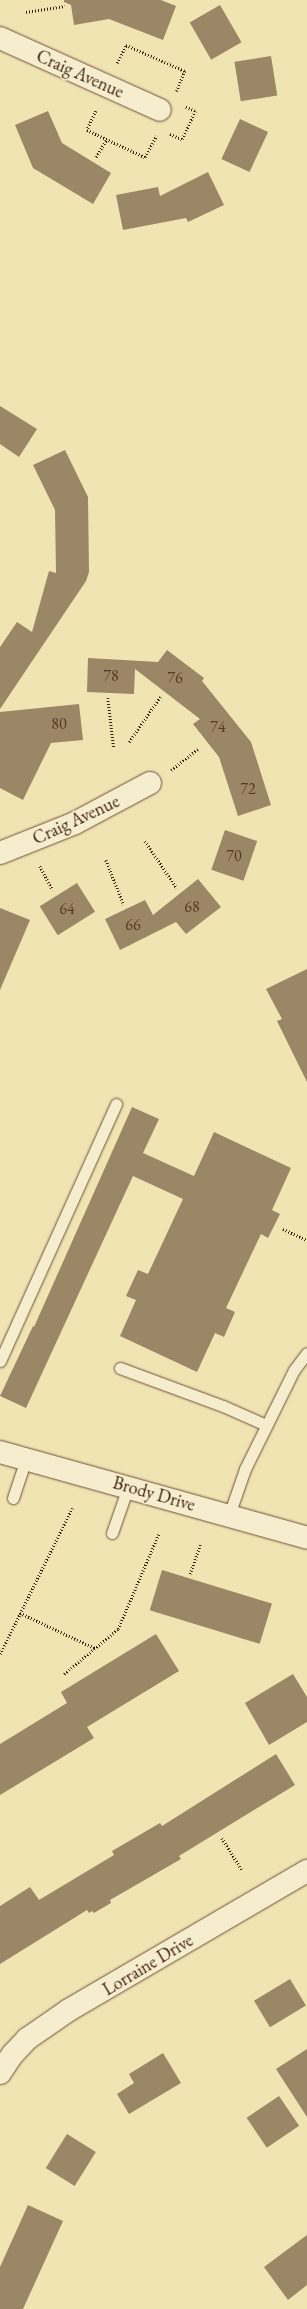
<!DOCTYPE html>
<style>
body{margin:0}
#map{position:relative;width:307px;height:2309px;overflow:hidden;background:#f1e4b3;font-family:"EB Garamond",serif}
div>[style]{position:absolute}
[style*='--x']{left:calc(var(--x)*1px);top:calc(var(--y)*1px);width:calc(var(--w)*1px);rotate:calc(var(--a)*1deg)}
.building>*{inset:0;background:#9b8665;transform-origin:0 0}
.path>*{height:2.5px;margin-top:-1.25px;transform-origin:0;background:repeating-linear-gradient(90deg,#3e2110 0 1px,transparent 0 3px)}
.roads{filter:drop-shadow(0 0 1px #6b5239) drop-shadow(0 0 1px #6b5239)}
.lane>*{height:11px;margin:-5.5px;padding:0 5.5px;transform-origin:5.5px;border-radius:5.5px;background:#f6edce}
.street>*{height:22px;margin:-11px;padding:0 11px;transform-origin:11px;border-radius:11px;background:#f6edce}
span{translate:-50% -50%;white-space:nowrap;text-align:center;line-height:1.15;-webkit-text-stroke:3.5px #f6edce;paint-order:stroke}
.number-label{font-size:16px;color:#553a25}
.number-label span{-webkit-text-stroke-width:0}
.street-label{font-size:18px;color:#3e2110}
</style>
<div id="map">
<div class="building">
<i style="clip-path:polygon(64px 0,161px 0,176px 6px,163px 40px,109px 19px,74px 25px,71px 5px,64px 2px)"></i>
<i style="left:220px;top:5px;width:43px;height:35px;rotate:60deg"></i>
<i style="left:271px;top:56px;width:40px;height:37px;rotate:81deg"></i>
<i style="clip-path:polygon(48px 111px,62px 143px,111px 173px,93px 204px,33px 168px,15px 125px)"></i>
<i style="left:240px;top:119px;width:31px;height:44px;rotate:25deg"></i>
<i style="clip-path:polygon(208px 172px,224px 205px,188px 222px,186px 218px,123px 230px,116px 195px,158px 187px,160px 196px)"></i>
<i style="clip-path:polygon(0 406px,37px 429px,19px 457px,0 444px)"></i>
<i style="clip-path:polygon(65px 450px,88px 497px,89px 572px,86px 581px,0 709px,0 647px,17px 622px,32px 632px,49px 571px,56px 573px,55px 510px,33px 465px)"></i>
<i style="clip-path:polygon(167px 650px,204px 678px,202px 681px,251px 742px,271px 805px,238px 816px,219px 757px,193px 724px,200px 719px,135px 669px,134px 694px,87px 692px,88px 658px,158px 662px)"></i>
<i style="clip-path:polygon(79px 704px,83px 740px,51px 743px,23px 800px,0 788px,0 712px)"></i>
<i style="left:225px;top:830px;width:34px;height:42px;rotate:19deg"></i>
<i style="clip-path:polygon(198px 879px,221px 907px,186px 934px,176px 922px,120px 950px,105px 919px,145px 900px,153px 915px)"></i>
<i style="left:77px;top:883px;width:34px;height:44px;rotate:58deg"></i>
<i style="clip-path:polygon(0 908px,30px 920px,0 990px)"></i>
<i style="clip-path:polygon(307px 969px,307px 1082px,277px 1021px,282px 1019px,266px 989px)"></i>
<i style="clip-path:polygon(132px 1107px,159px 1119px,143px 1153px,194px 1176px,214px 1132px,291px 1168px,272px 1210px,280px 1214px,268px 1238px,261px 1234px,226px 1308px,235px 1312px,224px 1337px,215px 1333px,197px 1372px,120px 1336px,136px 1300px,126px 1296px,138px 1270px,148px 1274px,183px 1199px,133px 1176px,26px 1408px,0 1396px,33px 1326px,34px 1327px)"></i>
<i style="left:162px;top:1570px;width:115px;height:42px;rotate:17deg"></i>
<i style="clip-path:polygon(156px 1634px,179px 1671px,87px 1727px,94px 1738px,0 1795px,0 1744px,67px 1703px,61px 1692px)"></i>
<i style="clip-path:polygon(293px 1674px,307px 1697px,307px 1722px,269px 1745px,245px 1703px)"></i>
<i style="clip-path:polygon(276px 1754px,295px 1785px,179px 1856px,181px 1859px,110px 1900px,111px 1903px,94px 1913px,92px 1911px,89px 1913px,87px 1910px,0 1964px,0 1906px,30px 1887px,39px 1900px,114px 1855px,112px 1851px,160px 1823px,162px 1826px)"></i>
<i style="left:290px;top:1979px;width:31px;height:42px;rotate:59deg"></i>
<i style="clip-path:polygon(307px 2049px,307px 2117px,276px 2069px)"></i>
<i style="clip-path:polygon(163px 2053px,181px 2083px,129px 2114px,117px 2094px,134px 2083px,129px 2074px)"></i>
<i style="left:279px;top:2096px;width:36px;height:39px;rotate:56deg"></i>
<i style="left:67px;top:2134px;width:34px;height:40px;rotate:32deg"></i>
<i style="clip-path:polygon(28px 2205px,63px 2221px,23px 2309px,0 2309px,0 2267px)"></i>
<i style="clip-path:polygon(307px 2235px,307px 2285px,288px 2300px,264px 2267px)"></i>
</div>
<div class="path">
<i style="--x:26;--y:12;--w:39;--a:-9"></i>
<i style="--x:117;--y:63;--w:20;--a:-63"></i>
<i style="--x:126;--y:45;--w:64;--a:23.8"></i>
<i style="--x:185;--y:71;--w:22;--a:112"></i>
<i style="--x:96;--y:111;--w:21;--a:115"></i>
<i style="--x:87;--y:130;--w:64;--a:25"></i>
<i style="--x:145;--y:157;--w:24;--a:-62"></i>
<i style="--x:170;--y:134;--w:13;--a:23"></i>
<i style="--x:182;--y:139;--w:31;--a:-65"></i>
<i style="--x:195;--y:111;--w:11;--a:-158"></i>
<i style="--x:96;--y:157;--w:21;--a:-59"></i>
<i style="--x:108;--y:698;--w:51;--a:83.3"></i>
<i style="--x:129;--y:742;--w:55;--a:-55.4"></i>
<i style="--x:171;--y:770;--w:34;--a:-38"></i>
<i style="--x:145;--y:841;--w:57;--a:55.8"></i>
<i style="--x:106;--y:860;--w:48;--a:68.2"></i>
<i style="--x:40;--y:866;--w:27;--a:62"></i>
<i style="--x:283;--y:1229;--w:26;--a:25"></i>
<i style="--x:190;--y:1574;--w:31;--a:-71"></i>
<i style="--x:20;--y:1613;--w:83;--a:25"></i>
<i style="--x:0;--y:1654;--w:163;--a:-63.7"></i>
<i style="--x:64;--y:1674;--w:70;--a:-39.8"></i>
<i style="--x:118;--y:1629;--w:104;--a:-66.9"></i>
<i style="--x:222;--y:1838;--w:38;--a:58"></i>
</div>
<div class="roads">
<div class="lane">
<i style="--x:0;--y:1361;--w:282;--a:-65.7"></i>
<i style="--x:120;--y:1368;--w:110;--a:20.3"></i>
<i style="--x:223;--y:1406;--w:47;--a:23.8"></i>
<i style="--x:13;--y:1498;--w:41;--a:-71.6"></i>
<i style="--x:229;--y:1515;--w:49;--a:-70.8"></i>
<i style="--x:245;--y:1469;--w:110;--a:-63.7"></i>
<i style="--x:294;--y:1370;--w:21;--a:-53"></i>
<i style="--x:112;--y:1533;--w:49;--a:-70.8"></i>
</div>
<div class="street">
<i style="--x:0;--y:38;--w:175;--a:24.2"></i>
<i style="--x:0;--y:853;--w:81;--a:-21.8"></i>
<i style="--x:75;--y:823;--w:85;--a:-28.1"></i>
<i style="--x:0;--y:1452;--w:319;--a:15.6"></i>
<i style="--x:0;--y:2073;--w:23;--a:-56"></i>
<i style="--x:13;--y:2054;--w:21;--a:-47"></i>
<i style="--x:27;--y:2039;--w:51;--a:-34.6"></i>
<i style="--x:69;--y:2010;--w:276;--a:-30.3"></i>
</div>
</div>
<div class="number-label">
<span style="left:111px;top:676px">78</span>
<span style="left:175px;top:678px">76</span>
<span style="left:59px;top:724px">80</span>
<span style="left:218px;top:727px">74</span>
<span style="left:248px;top:789px">72</span>
<span style="left:234px;top:856px">70</span>
<span style="left:192px;top:907px">68</span>
<span style="left:67px;top:909px">64</span>
<span style="left:133px;top:925px">66</span>
</div>
<div class="street-label">
<span style="left:80px;top:74px;rotate:24deg">Craig Avenue</span>
<span style="left:76px;top:820px;rotate:-25deg">Craig Avenue</span>
<span style="left:154px;top:1494px;rotate:16deg">Brody Drive</span>
<span style="left:148px;top:1965px;rotate:-31deg">Lorraine Drive</span>
</div>
</div>
